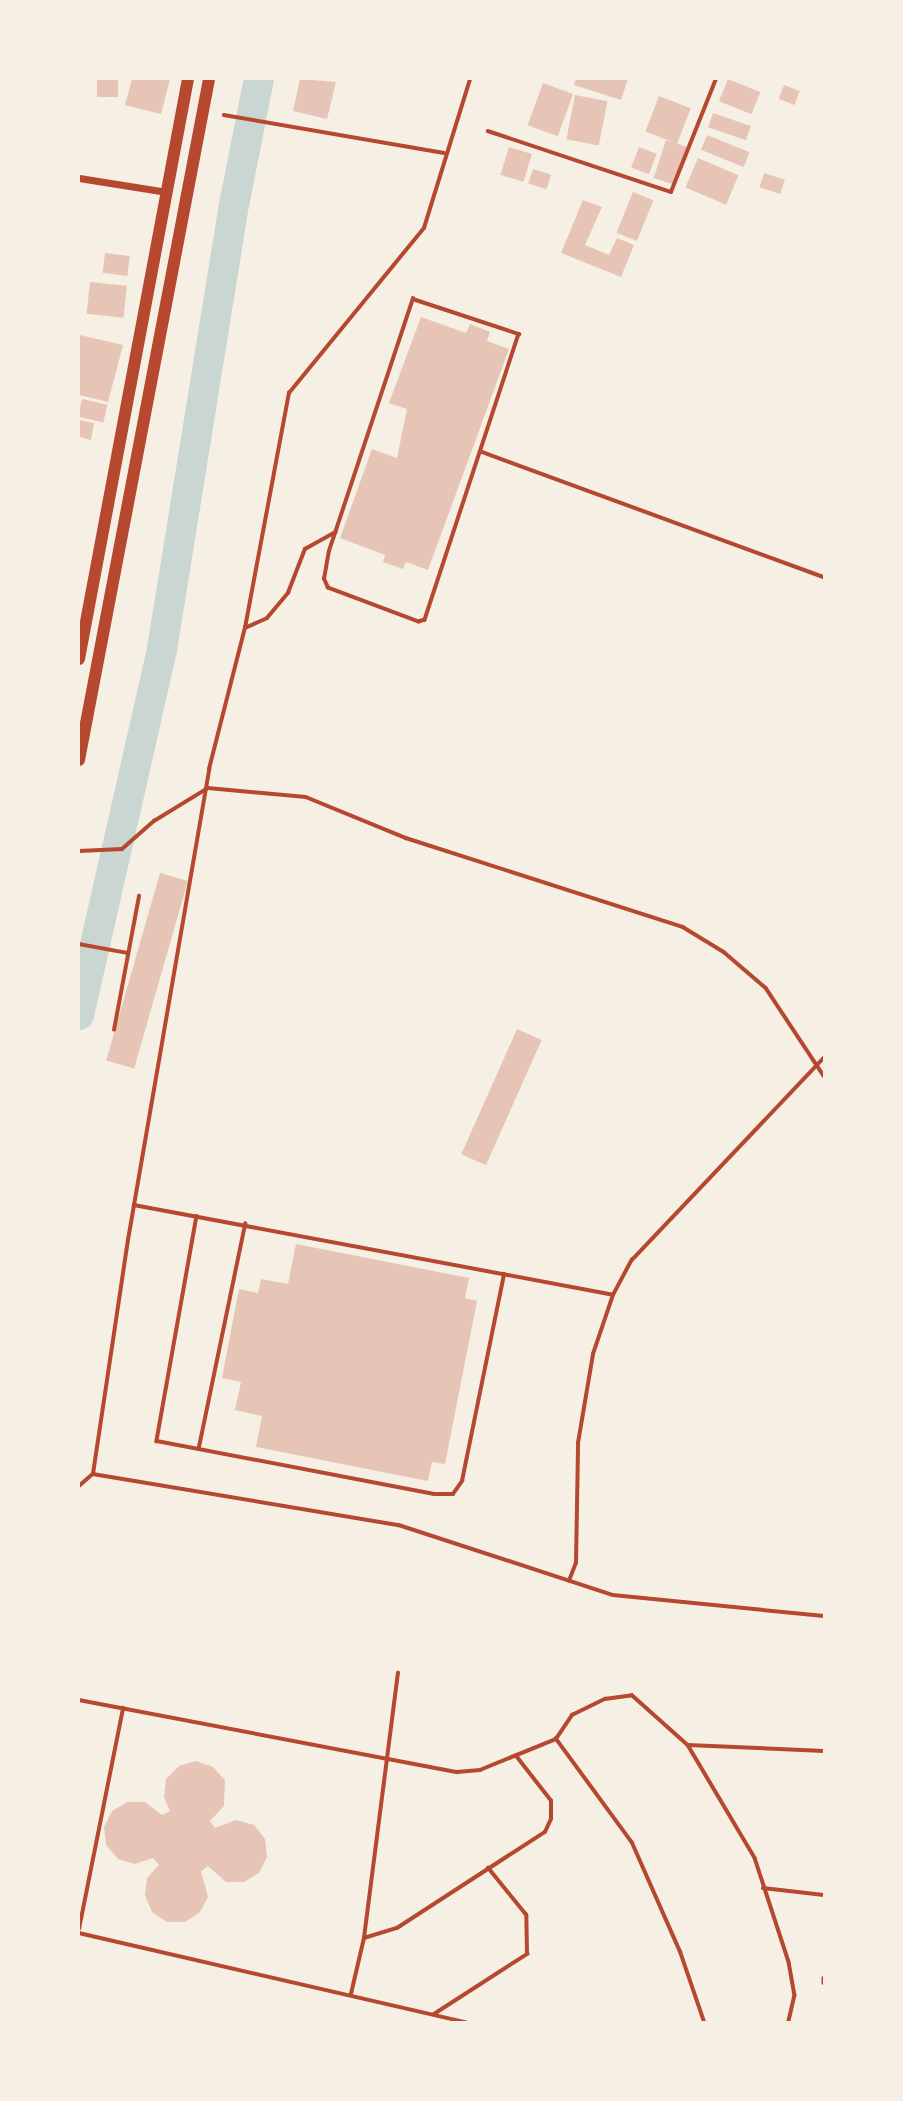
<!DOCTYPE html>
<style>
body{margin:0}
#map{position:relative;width:903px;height:2101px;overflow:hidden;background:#f6efe4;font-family:"Archivo Narrow",sans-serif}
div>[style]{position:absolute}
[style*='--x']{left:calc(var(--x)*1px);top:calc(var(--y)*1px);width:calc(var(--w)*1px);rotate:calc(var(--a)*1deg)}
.river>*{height:30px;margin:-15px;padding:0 15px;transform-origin:15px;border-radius:15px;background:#c9d6d2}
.building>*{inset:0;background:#e6c5b7;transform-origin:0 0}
.service>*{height:3.5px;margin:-1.75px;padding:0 1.75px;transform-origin:1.75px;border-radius:1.75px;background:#b5482f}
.minor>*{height:7px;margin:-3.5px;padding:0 3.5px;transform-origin:3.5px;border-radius:3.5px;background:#b5482f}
.trunk>*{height:12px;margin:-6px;padding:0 6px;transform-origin:6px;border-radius:6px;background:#b5482f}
span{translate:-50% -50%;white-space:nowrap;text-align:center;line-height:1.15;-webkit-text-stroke:7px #f6efe4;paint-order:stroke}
.frame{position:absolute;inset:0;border:80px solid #f6efe4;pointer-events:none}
</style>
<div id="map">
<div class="river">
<i style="--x:79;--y:1015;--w:375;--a:-77.2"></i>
<i style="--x:162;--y:649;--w:455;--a:-80.8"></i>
<i style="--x:235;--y:200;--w:123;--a:-78.8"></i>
</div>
<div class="building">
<i style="left:97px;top:79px;width:21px;height:18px"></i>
<i style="clip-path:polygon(132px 79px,170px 79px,161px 114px,125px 105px)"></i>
<i style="clip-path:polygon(300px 79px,336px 82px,327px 119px,293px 111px)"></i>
<i style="clip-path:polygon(576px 79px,628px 79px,621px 100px,574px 85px)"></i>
<i style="left:728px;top:79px;width:35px;height:24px;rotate:22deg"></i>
<i style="left:543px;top:83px;width:32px;height:45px;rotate:20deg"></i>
<i style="left:784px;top:85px;width:17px;height:15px;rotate:21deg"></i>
<i style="left:575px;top:95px;width:33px;height:45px;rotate:11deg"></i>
<i style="left:659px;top:96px;width:34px;height:38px;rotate:21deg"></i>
<i style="left:713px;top:113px;width:40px;height:15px;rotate:19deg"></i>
<i style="left:707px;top:135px;width:46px;height:16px;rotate:22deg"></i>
<i style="left:666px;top:140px;width:22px;height:40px;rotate:18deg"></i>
<i style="left:509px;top:147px;width:24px;height:29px;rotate:17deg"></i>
<i style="left:639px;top:147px;width:19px;height:22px;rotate:21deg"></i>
<i style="left:698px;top:158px;width:44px;height:32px;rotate:23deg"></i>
<i style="left:533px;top:169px;width:19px;height:15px;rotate:18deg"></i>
<i style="left:764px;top:173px;width:22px;height:15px;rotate:18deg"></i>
<i style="left:633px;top:192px;width:22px;height:44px;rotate:22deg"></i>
<i style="clip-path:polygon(583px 200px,602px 207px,585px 245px,609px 255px,617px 238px,634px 245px,621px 277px,561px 253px)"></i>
<i style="left:105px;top:253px;width:25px;height:20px;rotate:7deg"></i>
<i style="left:90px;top:282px;width:37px;height:32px;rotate:6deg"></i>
<i style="clip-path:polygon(421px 317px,466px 333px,470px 324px,490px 332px,487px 341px,509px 349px,428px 570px,406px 562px,403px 569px,383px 562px,385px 555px,340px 538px,372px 449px,397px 458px,407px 409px,389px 403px)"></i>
<i style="clip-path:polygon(80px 335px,123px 345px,108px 402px,79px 395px)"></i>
<i style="left:82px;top:399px;width:26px;height:18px;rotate:13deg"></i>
<i style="clip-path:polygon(79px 420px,94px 423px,91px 440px,79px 437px)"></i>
<i style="left:160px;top:873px;width:29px;height:195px;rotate:16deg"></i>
<i style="left:517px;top:1029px;width:27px;height:137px;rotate:24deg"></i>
<i style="clip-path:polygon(296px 1244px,469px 1278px,465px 1298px,477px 1301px,445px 1464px,432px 1462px,428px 1481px,256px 1447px,262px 1416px,235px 1410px,241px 1382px,222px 1378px,239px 1289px,258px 1293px,261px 1279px,288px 1284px)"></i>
<i style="clip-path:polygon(196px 1761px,213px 1767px,225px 1780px,224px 1806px,210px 1821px,215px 1828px,236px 1820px,254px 1825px,265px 1839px,267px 1857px,259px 1873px,244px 1882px,226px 1882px,208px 1866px,201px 1871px,208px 1897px,200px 1912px,185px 1922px,167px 1922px,152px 1912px,145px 1895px,147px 1878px,159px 1865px,153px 1858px,135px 1864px,118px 1859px,106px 1845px,104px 1827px,112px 1811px,127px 1802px,145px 1802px,162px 1815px,170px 1811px,164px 1797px,166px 1779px,179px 1766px)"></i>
</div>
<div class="service">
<i style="--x:224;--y:115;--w:223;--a:9.8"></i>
<i style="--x:488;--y:131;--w:193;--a:18.4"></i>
<i style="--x:671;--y:192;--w:122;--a:-68.3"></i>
<i style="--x:413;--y:299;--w:112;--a:18.3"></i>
<i style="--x:519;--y:334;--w:301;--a:108.2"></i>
<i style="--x:425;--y:620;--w:6;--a:162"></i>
<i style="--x:419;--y:622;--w:97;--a:-159.5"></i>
<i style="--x:328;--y:588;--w:10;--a:-114"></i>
<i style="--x:324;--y:579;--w:28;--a:-80"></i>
<i style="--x:329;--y:551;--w:266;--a:-71.6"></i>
<i style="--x:482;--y:452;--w:364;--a:20.1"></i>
<i style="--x:245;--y:628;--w:24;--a:-24"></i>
<i style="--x:267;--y:618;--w:33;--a:-50"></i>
<i style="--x:288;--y:593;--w:47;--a:-68.9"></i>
<i style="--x:305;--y:549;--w:35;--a:-29"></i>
<i style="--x:79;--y:851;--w:43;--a:-2.7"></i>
<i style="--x:122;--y:849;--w:43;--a:-41.2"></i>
<i style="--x:154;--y:821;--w:63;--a:-31.4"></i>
<i style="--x:208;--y:788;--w:98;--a:5.2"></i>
<i style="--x:306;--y:797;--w:108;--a:22.3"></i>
<i style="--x:406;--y:838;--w:291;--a:17.8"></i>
<i style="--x:683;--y:927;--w:48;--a:31.4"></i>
<i style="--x:724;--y:952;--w:55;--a:40.6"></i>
<i style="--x:766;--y:988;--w:105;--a:56.6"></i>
<i style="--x:79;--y:944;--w:50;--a:10.4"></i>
<i style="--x:114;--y:1030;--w:136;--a:-79.4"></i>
<i style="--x:134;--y:1205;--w:487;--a:10.6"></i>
<i style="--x:197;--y:1216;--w:229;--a:100.1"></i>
<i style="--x:157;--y:1441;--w:282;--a:10.8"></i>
<i style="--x:434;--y:1494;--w:19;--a:0"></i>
<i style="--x:453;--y:1494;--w:16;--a:-55"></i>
<i style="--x:462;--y:1481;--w:211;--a:-78.5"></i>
<i style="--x:199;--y:1447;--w:228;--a:-78.3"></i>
<i style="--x:93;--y:1474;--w:237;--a:-81.5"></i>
<i style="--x:128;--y:1240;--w:478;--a:-80.2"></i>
<i style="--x:209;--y:769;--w:146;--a:-75.7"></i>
<i style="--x:245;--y:628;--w:239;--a:-79.4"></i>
<i style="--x:289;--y:393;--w:213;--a:-50.7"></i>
<i style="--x:424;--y:228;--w:156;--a:-72.8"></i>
<i style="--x:79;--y:1486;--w:18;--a:-41"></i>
<i style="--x:93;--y:1474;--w:310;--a:9.5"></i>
<i style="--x:399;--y:1525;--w:225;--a:18.1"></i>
<i style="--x:613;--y:1595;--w:212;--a:5.7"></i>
<i style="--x:569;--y:1581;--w:19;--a:-69"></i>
<i style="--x:576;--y:1563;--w:120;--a:-89"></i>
<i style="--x:578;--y:1443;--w:90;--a:-80.4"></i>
<i style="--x:593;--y:1354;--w:62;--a:-71.3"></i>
<i style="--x:613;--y:1295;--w:40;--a:-62"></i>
<i style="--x:632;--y:1260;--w:279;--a:-46.5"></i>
<i style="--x:79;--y:1700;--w:385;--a:10.8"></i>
<i style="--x:457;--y:1772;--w:23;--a:-5"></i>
<i style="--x:480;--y:1770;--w:82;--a:-22.2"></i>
<i style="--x:688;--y:1745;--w:136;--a:2.5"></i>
<i style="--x:763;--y:1888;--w:61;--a:6.5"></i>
<i style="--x:79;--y:1929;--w:225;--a:-78.7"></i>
<i style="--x:79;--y:1933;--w:397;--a:13"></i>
<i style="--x:364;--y:1938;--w:34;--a:-17"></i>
<i style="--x:397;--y:1928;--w:176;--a:-33"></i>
<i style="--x:545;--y:1832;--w:14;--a:-65"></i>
<i style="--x:551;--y:1819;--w:18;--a:-90"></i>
<i style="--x:551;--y:1801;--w:57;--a:-127.9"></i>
<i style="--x:824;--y:1978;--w:5;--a:90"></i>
<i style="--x:351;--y:1994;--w:57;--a:-76.9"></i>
<i style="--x:364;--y:1938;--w:267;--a:-82.7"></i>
<i style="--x:434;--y:2014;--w:111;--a:-32.8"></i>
<i style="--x:527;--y:1954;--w:39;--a:-91"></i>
<i style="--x:526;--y:1915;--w:60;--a:-129"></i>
<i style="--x:704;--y:2022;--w:74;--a:-108.9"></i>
<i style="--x:680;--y:1952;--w:119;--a:-113.8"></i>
<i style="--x:632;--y:1843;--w:129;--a:-126.2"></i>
<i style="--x:556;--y:1739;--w:29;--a:-56"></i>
<i style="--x:572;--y:1715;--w:37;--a:-26"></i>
<i style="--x:605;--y:1699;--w:27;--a:-8"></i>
<i style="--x:632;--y:1695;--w:75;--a:41.8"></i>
<i style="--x:688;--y:1745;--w:131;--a:59.3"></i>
<i style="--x:755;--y:1858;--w:109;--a:71.9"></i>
<i style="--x:789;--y:1962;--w:34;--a:80"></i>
<i style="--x:795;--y:1995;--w:28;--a:103"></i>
</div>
<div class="minor">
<i style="--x:79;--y:178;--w:89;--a:9"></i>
</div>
<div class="trunk">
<i style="--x:79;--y:659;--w:590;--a:-79.36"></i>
<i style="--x:79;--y:760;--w:693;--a:-79.19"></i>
</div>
<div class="frame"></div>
</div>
